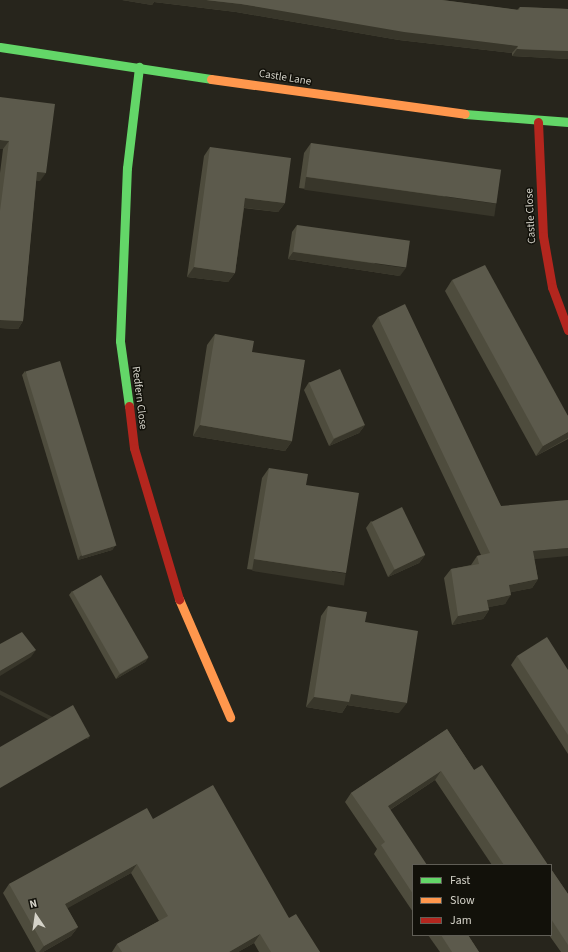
<!DOCTYPE html>
<style>
body{margin:0}
#map{position:relative;width:568px;height:952px;overflow:hidden;background:#27251c;font-family:"Source Sans 3",sans-serif}
div>[style]{position:absolute}
[style*='--x']{left:calc(var(--x)*1px);top:calc(var(--y)*1px);width:calc(var(--w)*1px);rotate:calc(var(--a)*1deg)}
.fast>*{height:9px;margin:-4.5px;padding:0 4.5px;transform-origin:4.5px;border-radius:4.5px;background:#63d668}
.slow>*{height:9px;margin:-4.5px;padding:0 4.5px;transform-origin:4.5px;border-radius:4.5px;background:#ff974d}
.jam>*{height:9px;margin:-4.5px;padding:0 4.5px;transform-origin:4.5px;border-radius:4.5px;background:#b3261e}
.wall>*{inset:0;background:#4e4c3d}
.shaded-wall>*{inset:0;background:#38362a;transform-origin:0 0}
.building>*{inset:0;background:#5c5a4c;transform-origin:0 0}
span{translate:-50% -50%;white-space:nowrap;text-align:center;line-height:1.15;-webkit-text-stroke:3px #12110a;paint-order:stroke}
.street-label{font-size:11px;color:#d4d2c8}
.legend{position:absolute;left:412px;top:864px;width:140px;height:72px;box-sizing:border-box;background:#12110a;border:1px solid #605e56;margin:0;padding:5px 7px;list-style:none;font-size:12px;color:#d4d2c8}
.legend li{display:flex;align-items:center;gap:8px;height:20px}
.legend b{width:20px;border:1px solid #605e56}
.north{position:absolute;left:16px;top:896px;width:40px;height:40px;-webkit-text-stroke:3px #12110a;paint-order:stroke;rotate:347deg;font-size:11px;font-weight:700;line-height:16px;text-align:center;color:#d4d2c8}
.north::after{content:'';display:block;margin:auto;width:14px;height:18px;background:#d4d2c8;clip-path:polygon(50% 0,100% 100%,50% 72%,0 100%)}
</style>
<div id="map">
<div class="fast">
<i style="--x:0;--y:47;--w:213;--a:8.6"></i>
<i style="--x:465;--y:114;--w:103;--a:4.4"></i>
<i style="--x:129;--y:406;--w:66;--a:-97.9"></i>
<i style="--x:120;--y:341;--w:173;--a:-87.7"></i>
<i style="--x:127;--y:168;--w:102;--a:-83.2"></i>
</div>
<div class="slow">
<i style="--x:211;--y:79;--w:256;--a:7.8"></i>
<i style="--x:179;--y:599;--w:129;--a:66.6"></i>
</div>
<div class="jam">
<i style="--x:538;--y:122;--w:114;--a:87.5"></i>
<i style="--x:543;--y:236;--w:52;--a:80"></i>
<i style="--x:552;--y:287;--w:46;--a:69.6"></i>
<i style="--x:129;--y:406;--w:42;--a:83.2"></i>
<i style="--x:134;--y:448;--w:158;--a:73.4"></i>
</div>
<div class="wall">
<i style="clip-path:polygon(122px 0,442px 0,517px 10px,520px 7px,568px 9px,568px 59px,512px 56px,512px 53px,399px 40px,236px 12px,154px 2px,152px 5px)"></i>
<i style="clip-path:polygon(0 97px,40px 181px,36px 180px,23px 321px,18px 329px,0 328px,0 173px,3px 149px,0 149px)"></i>
<i style="clip-path:polygon(311px 143px,489px 214px,299px 188px,304px 153px)"></i>
<i style="clip-path:polygon(210px 147px,285px 203px,278px 212px,244px 208px,235px 273px,228px 282px,187px 277px,204px 156px)"></i>
<i style="clip-path:polygon(297px 225px,400px 276px,288px 259px,292px 232px)"></i>
<i style="clip-path:polygon(452px 280px,568px 416px,568px 439px,536px 456px,445px 291px)"></i>
<i style="clip-path:polygon(378px 317px,501px 506px,534px 559px,538px 579px,532px 588px,511px 592px,505px 604px,488px 607px,489px 610px,483px 619px,452px 625px,444px 578px,451px 569px,471px 565px,477px 556px,481px 555px,372px 326px)"></i>
<i style="clip-path:polygon(215px 334px,252px 352px,292px 441px,285px 451px,193px 436px,207px 345px)"></i>
<i style="clip-path:polygon(25px 371px,115px 546px,112px 550px,78px 560px,22px 375px)"></i>
<i style="clip-path:polygon(309px 382px,365px 425px,359px 433px,329px 446px,304px 390px)"></i>
<i style="clip-path:polygon(269px 468px,339px 583px,247px 569px,262px 478px)"></i>
<i style="clip-path:polygon(371px 521px,425px 555px,419px 563px,388px 577px,366px 528px)"></i>
<i style="clip-path:polygon(72px 591px,148px 658px,145px 662px,116px 679px,69px 595px)"></i>
<i style="clip-path:polygon(328px 606px,365px 622px,399px 713px,347px 705px,342px 713px,306px 707px,321px 616px)"></i>
<i style="clip-path:polygon(517px 656px,568px 670px,568px 754px,511px 665px)"></i>
<i style="clip-path:polygon(447px 729px,474px 770px,548px 865px,492px 865px,435px 780px,390px 810px,413px 865px,413px 912px,374px 854px,377px 849px,345px 802px,351px 793px)"></i>
<i style="clip-path:polygon(153px 819px,289px 918px,320px 952px,259px 952px,254px 943px,238px 952px,112px 952px,117px 944px,159px 921px,131px 873px,67px 908px,78px 927px,71px 936px,43px 952px,36px 952px,3px 893px,9px 884px)"></i>
<i style="clip-path:polygon(551px 869px,568px 894px,568px 952px,561px 952px,549px 935px,551px 935px)"></i>
<i style="clip-path:polygon(428px 935px,468px 935px,479px 952px,440px 952px)"></i>
</div>
<div class="shaded-wall">
<i style="clip-path:polygon(122px 0,206px 0,241px 4px,518px 46px,512px 53px,399px 40px,236px 12px,154px 2px,152px 5px)"></i>
<i style="clip-path:polygon(517px 49px,568px 51px,568px 59px,512px 56px)"></i>
<i style="clip-path:polygon(0 140px,9px 141px,3px 149px,0 149px)"></i>
<i style="clip-path:polygon(37px 172px,46px 173px,40px 181px,31px 180px)"></i>
<i style="left:306px;top:177px;width:192px;height:13px;rotate:8deg"></i>
<i style="clip-path:polygon(245px 198px,285px 203px,278px 212px,239px 207px)"></i>
<i style="clip-path:polygon(293px 252px,406px 268px,400px 276px,288px 259px)"></i>
<i style="clip-path:polygon(194px 267px,235px 273px,228px 282px,187px 277px)"></i>
<i style="clip-path:polygon(0 320px,23px 321px,18px 329px,0 328px)"></i>
<i style="clip-path:polygon(200px 425px,292px 441px,285px 451px,193px 436px)"></i>
<i style="clip-path:polygon(365px 425px,359px 433px,329px 446px,334px 439px)"></i>
<i style="clip-path:polygon(568px 432px,568px 438px,536px 456px,543px 446px)"></i>
<i style="clip-path:polygon(115px 546px,112px 550px,78px 560px,80px 556px)"></i>
<i style="clip-path:polygon(568px 548px,568px 556px,526px 560px,533px 551px)"></i>
<i style="clip-path:polygon(425px 555px,419px 563px,388px 577px,394px 570px)"></i>
<i style="left:254px;top:559px;width:93px;height:12px;rotate:9deg"></i>
<i style="clip-path:polygon(538px 579px,532px 588px,503px 594px,509px 585px)"></i>
<i style="clip-path:polygon(511px 595px,505px 604px,480px 609px,487px 600px)"></i>
<i style="clip-path:polygon(489px 610px,483px 619px,452px 625px,458px 616px)"></i>
<i style="clip-path:polygon(36px 650px,31px 657px,0 676px,0 671px)"></i>
<i style="clip-path:polygon(148px 658px,145px 662px,116px 679px,119px 675px)"></i>
<i style="clip-path:polygon(351px 694px,407px 703px,399px 713px,347px 705px,342px 713px,306px 707px,314px 697px)"></i>
<i style="left:90px;top:736px;width:4px;height:104px;rotate:117deg"></i>
<i style="clip-path:polygon(441px 771px,435px 780px,382px 815px,388px 806px)"></i>
<i style="clip-path:polygon(137px 864px,131px 873px,59px 913px,65px 904px)"></i>
<i style="clip-path:polygon(78px 927px,71px 936px,43px 952px,39px 952px,44px 946px)"></i>
<i style="clip-path:polygon(260px 934px,254px 943px,238px 952px,229px 952px)"></i>
</div>
<div class="building">
<i style="clip-path:polygon(206px 0,442px 0,519px 10px,520px 7px,568px 9px,568px 51px,517px 49px,518px 46px,404px 32px,241px 4px)"></i>
<i style="clip-path:polygon(0 97px,55px 104px,46px 173px,37px 172px,23px 321px,0 320px,0 211px,9px 141px,0 140px)"></i>
<i style="left:311px;top:143px;width:192px;height:34px;rotate:8deg"></i>
<i style="clip-path:polygon(210px 147px,291px 158px,285px 203px,245px 198px,235px 273px,194px 267px)"></i>
<i style="left:297px;top:225px;width:114px;height:27px;rotate:8deg"></i>
<i style="clip-path:polygon(485px 265px,568px 416px,568px 432px,543px 446px,452px 280px)"></i>
<i style="clip-path:polygon(405px 304px,501px 506px,568px 500px,568px 548px,533px 551px,538px 579px,509px 585px,511px 595px,487px 600px,489px 610px,458px 616px,451px 569px,479px 564px,477px 556px,490px 553px,378px 317px)"></i>
<i style="clip-path:polygon(215px 334px,254px 341px,252px 352px,305px 360px,292px 441px,200px 425px)"></i>
<i style="left:60px;top:361px;width:193px;height:36px;rotate:73deg"></i>
<i style="left:340px;top:369px;width:61px;height:34px;rotate:66deg"></i>
<i style="clip-path:polygon(269px 468px,308px 474px,306px 485px,359px 493px,346px 573px,254px 559px)"></i>
<i style="left:402px;top:507px;width:53px;height:34px;rotate:64deg"></i>
<i style="left:101px;top:575px;width:95px;height:33px;rotate:60deg"></i>
<i style="clip-path:polygon(328px 606px,367px 612px,365px 622px,418px 631px,407px 703px,351px 694px,349px 702px,314px 697px)"></i>
<i style="clip-path:polygon(22px 632px,36px 650px,0 671px,0 644px)"></i>
<i style="clip-path:polygon(547px 637px,568px 670px,568px 735px,517px 656px)"></i>
<i style="clip-path:polygon(73px 705px,90px 736px,0 788px,0 747px)"></i>
<i style="clip-path:polygon(447px 729px,474px 770px,482px 765px,548px 865px,504px 865px,441px 771px,388px 806px,427px 865px,413px 865px,413px 894px,381px 845px,385px 842px,351px 793px)"></i>
<i style="clip-path:polygon(213px 785px,289px 918px,296px 914px,320px 952px,271px 952px,260px 934px,229px 952px,122px 952px,117px 944px,168px 916px,137px 864px,65px 904px,78px 927px,44px 946px,9px 884px,147px 808px,153px 819px)"></i>
<i style="clip-path:polygon(551px 869px,568px 894px,568px 945px,551px 919px)"></i>
<i style="clip-path:polygon(441px 935px,468px 935px,479px 952px,452px 952px)"></i>
</div>
<div class="street-label">
<span style="left:285px;top:78px;rotate:9deg">Castle Lane</span>
<span style="left:531px;top:216px;rotate:-93deg">Castle Close</span>
<span style="left:139px;top:398px;rotate:83deg">Redfern Close</span>
</div>
<ul class="legend">
<li><b style="height:5px;background:#63d668"></b>Fast</li>
<li><b style="height:5px;background:#ff974d"></b>Slow</li>
<li><b style="height:5px;background:#b3261e"></b>Jam</li>
</ul>
<div class="north">N</div>
</div>
